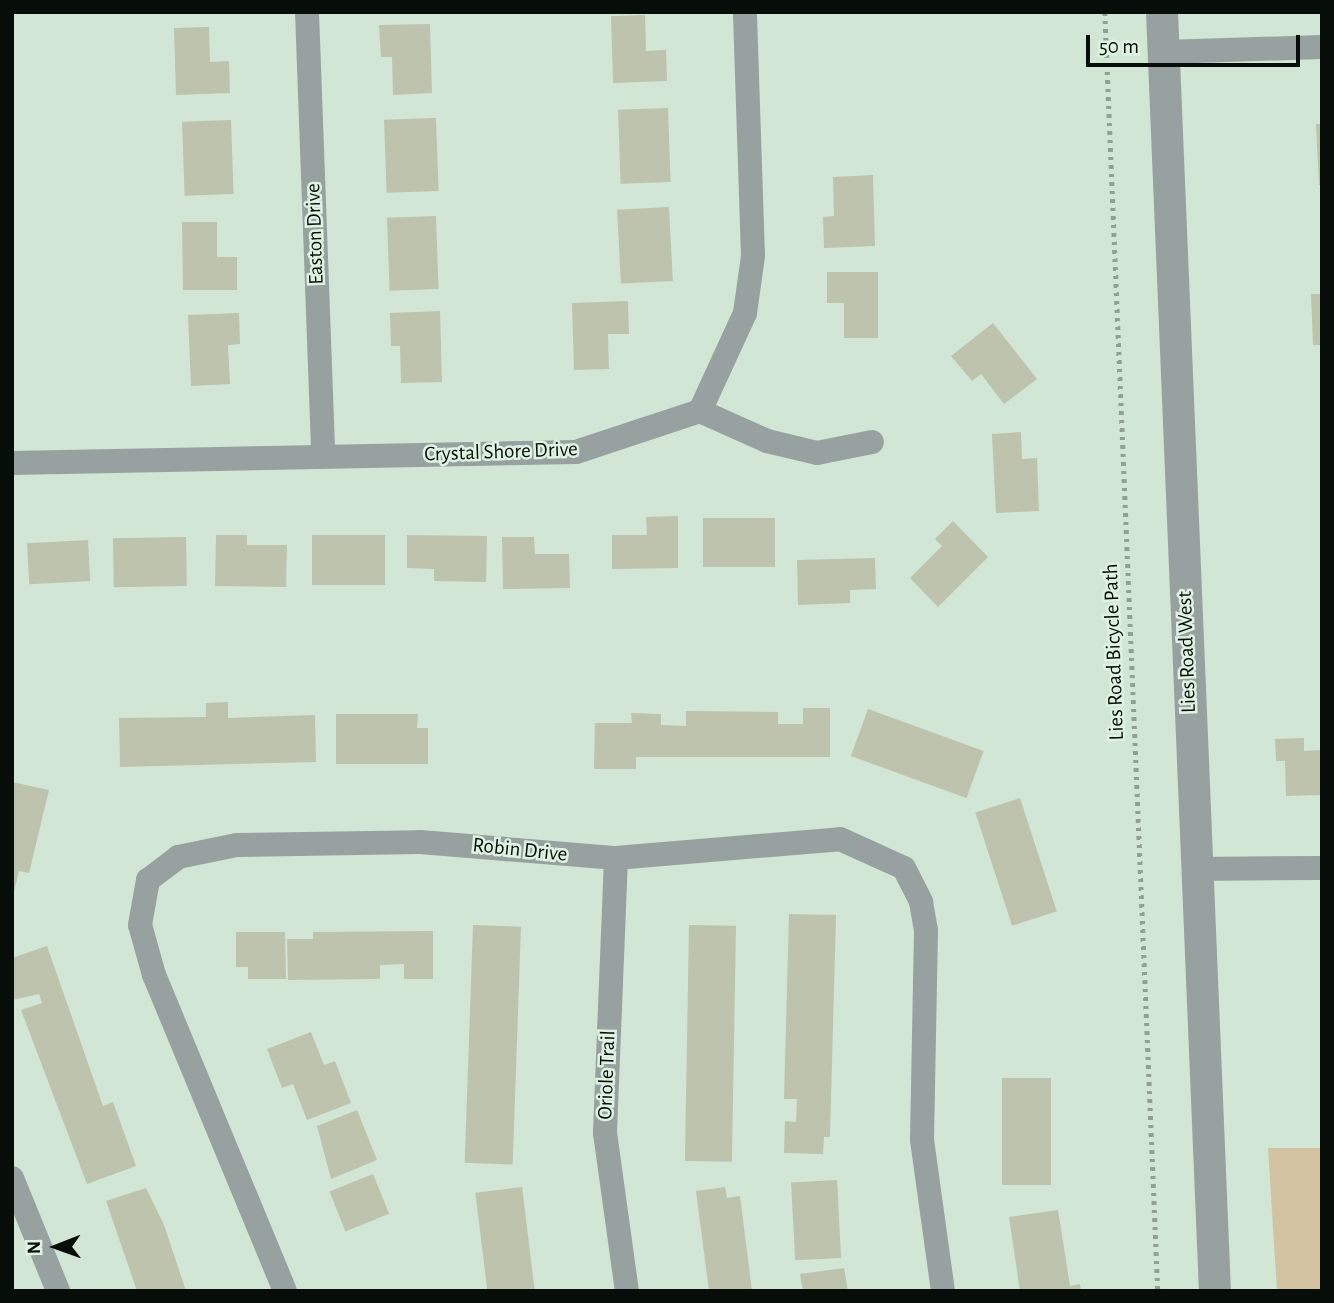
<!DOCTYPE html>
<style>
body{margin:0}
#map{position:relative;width:1334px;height:1303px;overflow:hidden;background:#d2e6d5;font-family:"Alegreya Sans",sans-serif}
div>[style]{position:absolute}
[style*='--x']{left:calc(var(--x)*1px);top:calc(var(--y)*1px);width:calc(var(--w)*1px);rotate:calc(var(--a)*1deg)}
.green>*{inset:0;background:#d2c4a3}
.building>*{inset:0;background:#bdc3ad;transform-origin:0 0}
.path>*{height:4.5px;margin-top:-2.25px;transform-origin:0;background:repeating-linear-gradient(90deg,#91a093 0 3.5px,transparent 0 8.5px)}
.minor>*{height:24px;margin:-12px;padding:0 12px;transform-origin:12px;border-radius:12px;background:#97a2a0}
.tertiary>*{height:32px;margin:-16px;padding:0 16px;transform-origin:16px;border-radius:16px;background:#97a2a0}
span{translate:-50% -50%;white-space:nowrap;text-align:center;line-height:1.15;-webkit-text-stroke:5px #dff3e2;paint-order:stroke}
.street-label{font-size:21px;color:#070e09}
.frame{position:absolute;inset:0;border:14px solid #070e09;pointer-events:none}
.north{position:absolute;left:21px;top:1212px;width:70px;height:70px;-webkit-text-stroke:5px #dff3e2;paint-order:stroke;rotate:269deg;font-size:19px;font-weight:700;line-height:28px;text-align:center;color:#070e09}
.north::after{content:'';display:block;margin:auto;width:24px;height:32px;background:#070e09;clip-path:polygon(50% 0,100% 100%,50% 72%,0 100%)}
.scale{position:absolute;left:1086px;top:35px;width:214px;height:32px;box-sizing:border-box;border:4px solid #070e09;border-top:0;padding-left:9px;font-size:21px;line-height:24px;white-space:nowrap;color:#070e09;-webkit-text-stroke:5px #dff3e2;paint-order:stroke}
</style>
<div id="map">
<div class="green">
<i style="clip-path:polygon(1268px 1148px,1322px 1148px,1322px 1291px,1277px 1291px)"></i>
</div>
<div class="building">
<i style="clip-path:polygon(645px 15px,646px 51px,666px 50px,667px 81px,613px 83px,611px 16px)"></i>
<i style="clip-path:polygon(430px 24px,432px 93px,393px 95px,392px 57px,381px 57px,379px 25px)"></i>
<i style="clip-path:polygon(209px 27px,210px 62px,229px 61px,230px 93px,176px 95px,174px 28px)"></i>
<i style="left:668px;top:108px;width:74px;height:50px;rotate:88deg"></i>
<i style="left:436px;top:118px;width:73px;height:52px;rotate:88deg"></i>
<i style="left:231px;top:120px;width:74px;height:49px;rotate:88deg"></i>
<i style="clip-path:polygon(1316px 124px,1322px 124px,1322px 185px,1319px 185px)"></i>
<i style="clip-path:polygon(873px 175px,875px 246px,824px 248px,823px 217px,834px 216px,833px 177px)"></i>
<i style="left:669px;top:207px;width:74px;height:52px;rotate:87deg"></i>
<i style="left:436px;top:216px;width:73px;height:49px;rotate:88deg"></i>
<i style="clip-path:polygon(182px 222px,217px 222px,217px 257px,237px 257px,237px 290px,183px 290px)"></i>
<i style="clip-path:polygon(827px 272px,878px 272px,878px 338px,844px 338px,844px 303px,827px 303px)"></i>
<i style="clip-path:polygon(1311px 294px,1322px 294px,1322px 345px,1313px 345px)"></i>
<i style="clip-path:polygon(628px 301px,629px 334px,608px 334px,609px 369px,574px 370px,572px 303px)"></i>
<i style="clip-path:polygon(440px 311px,442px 382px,401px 383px,400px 346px,391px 346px,390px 313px)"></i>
<i style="clip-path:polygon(239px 313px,240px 344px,228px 345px,230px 384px,191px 386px,188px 315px)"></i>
<i style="clip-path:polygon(993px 323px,1037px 379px,1004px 404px,981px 374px,972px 381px,951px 356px)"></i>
<i style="clip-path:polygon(1021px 432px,1022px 459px,1037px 458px,1039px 511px,996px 513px,992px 434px)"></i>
<i style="clip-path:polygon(678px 516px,678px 568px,612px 569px,612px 535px,647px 535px,646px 517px)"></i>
<i style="left:703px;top:518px;width:72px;height:49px"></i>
<i style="clip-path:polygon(953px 521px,988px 557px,938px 607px,910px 578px,942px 546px,935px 539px)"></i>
<i style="clip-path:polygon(216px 535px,247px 535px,247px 545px,287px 545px,286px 587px,215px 586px)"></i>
<i style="left:385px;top:535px;width:50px;height:73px;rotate:90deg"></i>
<i style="clip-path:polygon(407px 535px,487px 536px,486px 582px,434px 581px,434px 569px,407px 568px)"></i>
<i style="left:186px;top:537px;width:49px;height:73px;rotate:89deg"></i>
<i style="clip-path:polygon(502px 537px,534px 537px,535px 554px,569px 554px,570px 588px,503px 589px)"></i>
<i style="left:88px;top:540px;width:41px;height:61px;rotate:87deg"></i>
<i style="clip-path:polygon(875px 558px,876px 589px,850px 590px,850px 603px,798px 605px,797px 560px)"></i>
<i style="clip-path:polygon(228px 702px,228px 718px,315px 715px,316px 762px,120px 767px,119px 718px,206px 717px,206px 703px)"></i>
<i style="clip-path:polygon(803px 708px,830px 708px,830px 757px,636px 757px,636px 769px,594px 769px,595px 723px,632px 723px,631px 713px,661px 714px,661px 725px,686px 726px,686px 711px,778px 712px,778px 724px,803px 724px)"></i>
<i style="left:868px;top:709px;width:123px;height:50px;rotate:20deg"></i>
<i style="clip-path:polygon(336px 714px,418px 714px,417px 728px,428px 728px,428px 764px,336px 764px)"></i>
<i style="clip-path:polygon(1304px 738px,1304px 751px,1322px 750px,1322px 795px,1286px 796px,1285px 761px,1276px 761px,1275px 739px)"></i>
<i style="clip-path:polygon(12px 782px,49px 790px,29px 873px,19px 871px,13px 896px)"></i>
<i style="left:1020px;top:798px;width:119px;height:47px;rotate:72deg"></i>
<i style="clip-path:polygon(789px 914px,836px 915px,830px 1137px,824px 1137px,823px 1154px,784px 1153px,785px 1121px,796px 1122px,797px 1099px,784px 1099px)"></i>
<i style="left:473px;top:925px;width:48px;height:238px;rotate:2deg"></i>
<i style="left:689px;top:925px;width:47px;height:236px;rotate:1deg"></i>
<i style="clip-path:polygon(433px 931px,433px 979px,404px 979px,404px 964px,380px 965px,380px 979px,288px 980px,287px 939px,313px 939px,313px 932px)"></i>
<i style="clip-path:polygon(236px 932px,285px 932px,286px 979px,248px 979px,248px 967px,236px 967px)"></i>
<i style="clip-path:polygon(47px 946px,103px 1106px,113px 1102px,136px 1166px,87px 1184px,21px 1010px,42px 1003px,39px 994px,12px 1000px,12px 958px)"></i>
<i style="clip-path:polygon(311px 1032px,324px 1065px,335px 1061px,351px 1103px,307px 1120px,293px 1084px,282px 1088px,267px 1049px)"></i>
<i style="left:1002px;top:1078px;width:49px;height:107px"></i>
<i style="clip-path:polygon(357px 1110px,377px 1160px,331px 1179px,317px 1126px)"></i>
<i style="left:373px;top:1174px;width:43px;height:47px;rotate:68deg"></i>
<i style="left:837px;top:1180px;width:78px;height:46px;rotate:87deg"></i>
<i style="left:522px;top:1187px;width:105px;height:47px;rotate:83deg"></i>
<i style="clip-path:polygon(725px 1187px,727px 1198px,740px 1196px,752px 1291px,709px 1291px,696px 1191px)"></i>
<i style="clip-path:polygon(146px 1188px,164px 1225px,186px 1291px,137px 1291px,106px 1201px)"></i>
<i style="clip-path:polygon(1058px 1210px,1070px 1286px,1080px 1284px,1081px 1291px,1020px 1291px,1009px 1217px)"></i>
<i style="clip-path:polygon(844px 1268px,848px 1291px,803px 1291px,800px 1274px)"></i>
</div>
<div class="path">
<i style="--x:1105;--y:12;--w:1280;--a:87.63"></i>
</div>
<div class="minor">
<i style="--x:307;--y:12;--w:444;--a:87.9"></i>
<i style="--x:1164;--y:52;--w:158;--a:-1.8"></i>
<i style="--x:700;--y:411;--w:73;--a:24.1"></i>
<i style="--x:767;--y:441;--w:51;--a:13.5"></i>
<i style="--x:817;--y:453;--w:56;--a:-11.3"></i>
<i style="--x:12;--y:463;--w:564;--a:-1.12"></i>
<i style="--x:576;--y:452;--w:131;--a:-18.3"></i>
<i style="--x:700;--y:411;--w:108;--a:-65.3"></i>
<i style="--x:745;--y:313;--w:58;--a:-82"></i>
<i style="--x:753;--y:256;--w:244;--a:-91.9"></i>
<i style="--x:616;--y:858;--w:275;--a:92.3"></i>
<i style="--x:605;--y:1133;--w:160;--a:82.1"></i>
<i style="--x:1195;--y:869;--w:127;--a:-0.5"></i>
<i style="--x:12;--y:1178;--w:122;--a:67.8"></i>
<i style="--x:285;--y:1291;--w:342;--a:-112.5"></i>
<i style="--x:154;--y:975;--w:52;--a:-105.6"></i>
<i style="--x:140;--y:925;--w:46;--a:-79.9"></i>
<i style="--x:148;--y:880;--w:38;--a:-37"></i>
<i style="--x:178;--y:857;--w:60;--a:-11.5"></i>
<i style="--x:237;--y:845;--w:183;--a:-0.9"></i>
<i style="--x:420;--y:842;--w:197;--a:4.7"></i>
<i style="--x:616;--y:858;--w:225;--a:-4.8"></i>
<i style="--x:840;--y:839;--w:70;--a:24.4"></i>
<i style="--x:904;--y:868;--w:38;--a:63"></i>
<i style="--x:921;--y:902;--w:29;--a:80"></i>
<i style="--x:926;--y:931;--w:209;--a:91.1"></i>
<i style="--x:922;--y:1140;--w:152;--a:82.1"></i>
</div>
<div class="tertiary">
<i style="--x:1162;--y:12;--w:1280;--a:87.63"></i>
</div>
<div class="street-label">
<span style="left:315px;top:234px;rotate:-92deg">Easton Drive</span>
<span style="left:501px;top:452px;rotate:-2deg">Crystal Shore Drive</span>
<span style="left:1114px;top:652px;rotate:-92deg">Lies Road Bicycle Path</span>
<span style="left:1187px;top:652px;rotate:-92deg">Lies Road West</span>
<span style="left:520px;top:850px;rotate:6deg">Robin Drive</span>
<span style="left:607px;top:1075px;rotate:-88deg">Oriole Trail</span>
</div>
<div class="frame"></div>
<div class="north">N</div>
<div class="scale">50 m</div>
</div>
